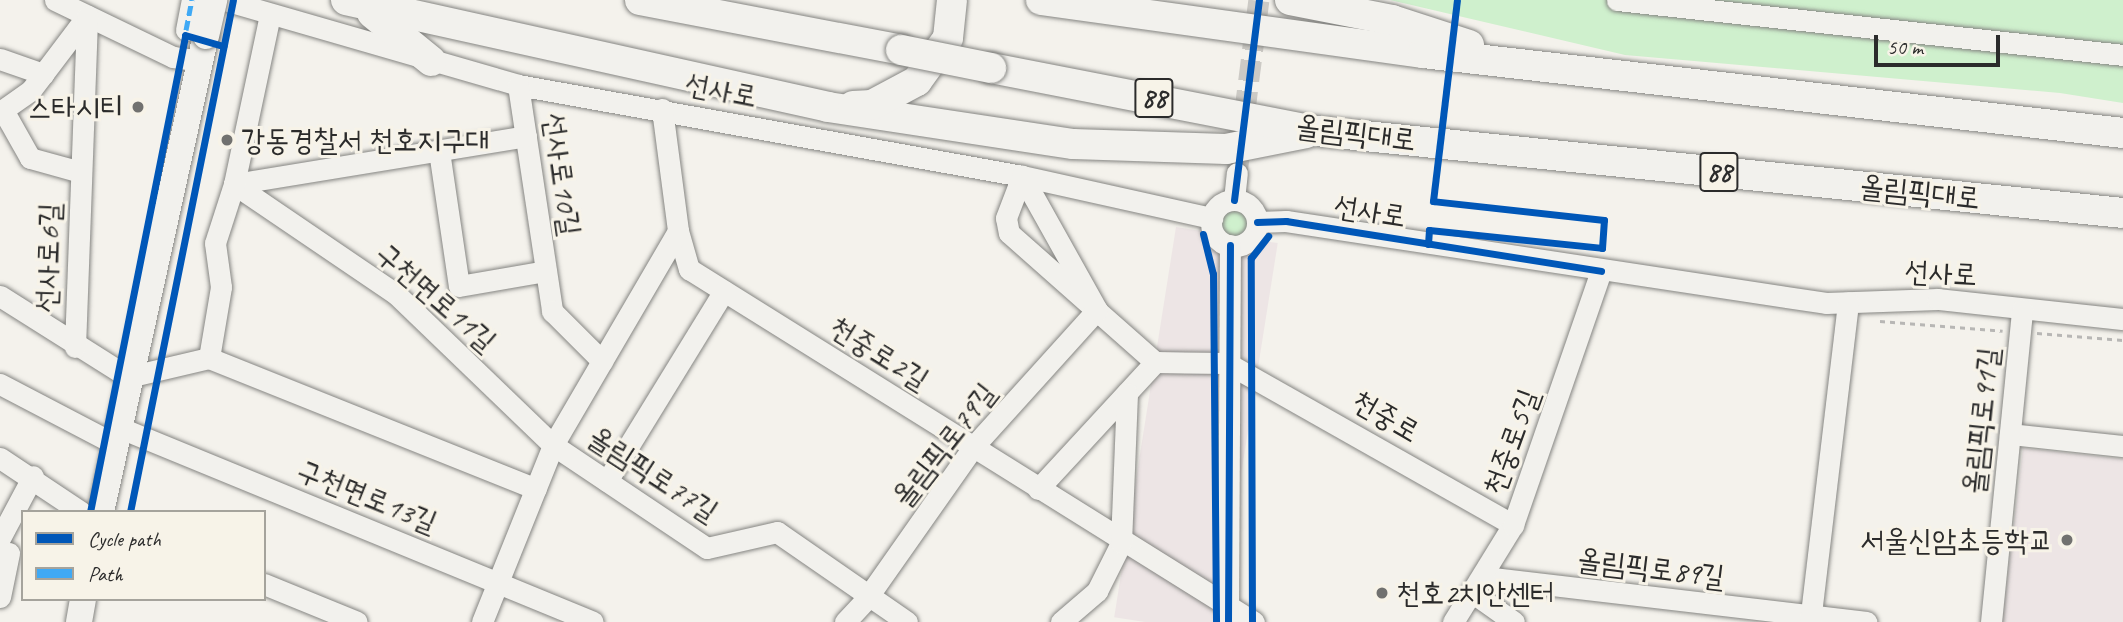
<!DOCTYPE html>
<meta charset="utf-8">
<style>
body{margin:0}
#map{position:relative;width:2123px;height:622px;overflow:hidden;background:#f4f2ec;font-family:Caveat,"Poor Story",sans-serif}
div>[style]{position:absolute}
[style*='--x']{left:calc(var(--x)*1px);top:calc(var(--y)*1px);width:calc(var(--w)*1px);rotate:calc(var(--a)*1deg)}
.built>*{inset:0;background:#ede5e5;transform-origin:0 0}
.green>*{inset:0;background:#cff0cd}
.round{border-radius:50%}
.minor-tunnel>*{height:21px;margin-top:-10.5px;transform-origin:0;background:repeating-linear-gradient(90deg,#cccac5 0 21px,transparent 0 31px)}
.path>*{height:2.5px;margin-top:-1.25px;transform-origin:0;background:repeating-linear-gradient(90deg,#b8b7b5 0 5px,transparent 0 10px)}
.roads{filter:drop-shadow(0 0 2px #858582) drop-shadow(0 0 2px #858582)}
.minor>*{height:21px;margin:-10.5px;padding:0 10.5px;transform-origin:10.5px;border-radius:10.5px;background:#f2f1ed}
.minor>.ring{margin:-10.5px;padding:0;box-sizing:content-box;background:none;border:21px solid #f2f1ed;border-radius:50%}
.major>*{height:26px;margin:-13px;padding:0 13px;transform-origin:13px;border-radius:13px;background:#f2f1ed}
.highway>*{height:30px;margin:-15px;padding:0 15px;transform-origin:15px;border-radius:15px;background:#f2f1ed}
.bridges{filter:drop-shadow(0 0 2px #858582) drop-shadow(0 0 2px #858582)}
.minor-bridge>*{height:21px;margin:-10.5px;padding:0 10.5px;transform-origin:10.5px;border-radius:10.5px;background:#f2f1ed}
.major-bridge>*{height:26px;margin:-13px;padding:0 13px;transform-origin:13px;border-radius:13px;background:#f2f1ed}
.highway-bridge>*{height:30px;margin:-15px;padding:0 15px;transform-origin:15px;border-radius:15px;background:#f2f1ed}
.quiet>*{height:5px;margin-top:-2.5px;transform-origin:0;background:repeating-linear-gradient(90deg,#3fa9f5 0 10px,transparent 0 15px)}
.cycleway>*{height:7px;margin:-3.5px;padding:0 3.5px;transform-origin:3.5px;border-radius:3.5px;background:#0057b8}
.dots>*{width:19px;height:19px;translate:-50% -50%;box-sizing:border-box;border:4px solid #f7f3e8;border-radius:50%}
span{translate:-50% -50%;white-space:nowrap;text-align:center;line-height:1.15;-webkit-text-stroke:6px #f7f3e8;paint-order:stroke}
.shield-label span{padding:2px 5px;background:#f7f3e8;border:2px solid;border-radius:5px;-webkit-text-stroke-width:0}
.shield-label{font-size:28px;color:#2b2b2b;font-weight:700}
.street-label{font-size:30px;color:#2b2b2b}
.poi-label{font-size:30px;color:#2b2b2b}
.right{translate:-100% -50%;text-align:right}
.left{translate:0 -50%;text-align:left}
.legend{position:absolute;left:21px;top:510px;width:245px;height:91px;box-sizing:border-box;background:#f7f3e8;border:2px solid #a5a39c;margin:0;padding:9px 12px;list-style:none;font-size:21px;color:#2b2b2b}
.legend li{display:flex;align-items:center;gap:14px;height:35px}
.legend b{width:35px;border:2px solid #a5a39c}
.scale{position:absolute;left:1874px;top:35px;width:126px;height:32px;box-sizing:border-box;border:4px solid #2b2b2b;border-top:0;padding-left:9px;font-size:21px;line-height:24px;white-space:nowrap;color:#2b2b2b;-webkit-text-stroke:5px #f7f3e8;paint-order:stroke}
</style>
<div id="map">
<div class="built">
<i style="left:1176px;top:227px;width:103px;height:395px;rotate:9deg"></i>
<i style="clip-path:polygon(2023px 448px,2123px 459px,2123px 622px,2002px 622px)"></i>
</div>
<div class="green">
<i style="clip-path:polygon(1390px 0,2123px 0,2123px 103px,2060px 93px,1625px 55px)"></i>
<i class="round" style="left:1219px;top:209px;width:30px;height:30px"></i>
</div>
<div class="minor-tunnel">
<i style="--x:1237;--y:173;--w:174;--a:-82.8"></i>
</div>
<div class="path">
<i style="--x:1880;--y:321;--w:123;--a:4.6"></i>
<i style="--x:2037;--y:333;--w:86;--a:4.7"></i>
</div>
<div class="roads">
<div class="minor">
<i style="--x:55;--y:0;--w:131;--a:25.8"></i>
<i style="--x:173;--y:57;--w:28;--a:8"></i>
<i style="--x:224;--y:0;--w:306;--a:16.1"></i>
<i style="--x:518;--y:85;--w:512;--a:10.23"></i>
<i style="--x:1022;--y:176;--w:195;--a:12.5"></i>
<i style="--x:1617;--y:0;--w:509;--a:6.2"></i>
<i style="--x:0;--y:59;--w:46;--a:19.2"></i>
<i style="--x:518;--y:85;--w:229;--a:81.4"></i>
<i style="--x:552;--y:311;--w:71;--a:45"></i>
<i style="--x:662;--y:109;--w:123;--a:82.5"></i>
<i style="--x:678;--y:231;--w:40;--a:74"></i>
<i style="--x:689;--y:269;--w:666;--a:32"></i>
<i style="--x:3;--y:110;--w:55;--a:60.6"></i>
<i style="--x:30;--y:158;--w:53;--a:15.4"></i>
<i style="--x:0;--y:112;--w:38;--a:-35"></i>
<i style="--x:31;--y:90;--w:93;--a:-52.9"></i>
<i style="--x:439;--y:151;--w:136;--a:81.6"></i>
<i style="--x:459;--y:286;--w:88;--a:-9.8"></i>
<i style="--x:1022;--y:176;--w:45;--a:110.9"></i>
<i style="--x:1006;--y:218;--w:15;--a:79"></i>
<i style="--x:1009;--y:233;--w:195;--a:41.5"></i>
<i style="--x:1155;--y:362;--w:72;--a:0.8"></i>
<i style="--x:1227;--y:363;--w:329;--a:29.5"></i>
<i style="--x:234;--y:184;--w:196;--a:34.2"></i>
<i style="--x:396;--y:294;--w:218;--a:43.9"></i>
<i style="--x:553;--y:445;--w:185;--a:33.8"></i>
<i style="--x:707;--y:548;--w:72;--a:-12.9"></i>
<i style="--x:777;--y:532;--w:158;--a:34.7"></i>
<i style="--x:234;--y:184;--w:296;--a:-9.3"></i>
<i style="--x:1234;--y:200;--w:27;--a:-84"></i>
<i class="ring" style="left:1211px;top:200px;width:25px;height:25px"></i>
<i style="--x:1257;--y:222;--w:29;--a:-2"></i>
<i style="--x:1286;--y:221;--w:546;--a:8.63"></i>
<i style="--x:1826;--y:303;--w:112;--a:-2"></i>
<i style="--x:1938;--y:299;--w:186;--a:6.2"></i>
<i style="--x:0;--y:296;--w:151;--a:32.3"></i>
<i style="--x:128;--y:377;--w:83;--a:-13.2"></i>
<i style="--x:209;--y:358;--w:72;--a:-80.4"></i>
<i style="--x:221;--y:287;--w:44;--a:-97.8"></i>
<i style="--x:215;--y:243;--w:62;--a:-72.1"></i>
<i style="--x:234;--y:184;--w:173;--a:-78"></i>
<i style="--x:75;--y:347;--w:331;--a:-87.9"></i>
<i style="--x:209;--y:358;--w:352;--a:21.8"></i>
<i style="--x:0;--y:384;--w:130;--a:27.6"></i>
<i style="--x:118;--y:427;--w:513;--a:22.32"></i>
<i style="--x:2010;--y:434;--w:114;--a:6.1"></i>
<i style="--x:0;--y:458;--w:97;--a:33.7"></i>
<i style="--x:607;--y:481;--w:223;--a:-58.4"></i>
<i style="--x:1038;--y:489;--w:173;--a:-47.3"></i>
<i style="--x:0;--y:538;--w:70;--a:-62"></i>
<i style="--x:1484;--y:577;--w:385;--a:6.7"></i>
<i style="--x:264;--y:584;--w:100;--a:22.2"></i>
<i style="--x:1473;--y:593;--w:50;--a:35.3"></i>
<i style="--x:0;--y:597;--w:45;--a:-78.4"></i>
<i style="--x:1228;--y:620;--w:375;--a:-89.7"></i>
<i style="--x:482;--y:622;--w:191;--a:-68.1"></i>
<i style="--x:553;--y:445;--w:248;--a:-59.7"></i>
<i style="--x:845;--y:622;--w:33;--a:-47"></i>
<i style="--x:867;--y:598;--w:184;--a:-54.9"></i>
<i style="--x:973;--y:447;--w:185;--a:-47.9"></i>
<i style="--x:1097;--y:310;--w:154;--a:-119.2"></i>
<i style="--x:1061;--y:622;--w:48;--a:-40.7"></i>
<i style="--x:1097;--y:591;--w:54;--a:-63.4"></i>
<i style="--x:1121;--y:543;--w:150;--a:-87.7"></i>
<i style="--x:1453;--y:622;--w:114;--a:-58.3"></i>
<i style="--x:1513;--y:525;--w:269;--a:-70.9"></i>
<i style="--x:1810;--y:622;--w:322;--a:-83.2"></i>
<i style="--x:1991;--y:622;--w:314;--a:-84.3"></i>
</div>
<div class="major">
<i style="--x:101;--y:512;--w:487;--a:-77.6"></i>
<i style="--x:79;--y:622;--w:23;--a:-80"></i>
</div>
<div class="highway">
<i style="--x:346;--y:0;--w:494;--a:12.5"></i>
<i style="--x:828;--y:107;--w:248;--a:8.6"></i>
<i style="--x:1073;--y:144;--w:153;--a:1.9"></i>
<i style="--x:1226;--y:149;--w:82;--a:-11.3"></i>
<i style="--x:640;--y:0;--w:266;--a:10.8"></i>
<i style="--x:1041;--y:0;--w:386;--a:7.9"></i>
<i style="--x:1423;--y:53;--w:705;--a:6.52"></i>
<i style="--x:1290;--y:0;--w:104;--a:11.1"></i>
<i style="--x:1392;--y:20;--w:81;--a:18"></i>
<i style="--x:372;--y:13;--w:76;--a:39.1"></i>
<i style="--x:991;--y:68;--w:331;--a:11"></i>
<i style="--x:1316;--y:131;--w:811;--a:5.8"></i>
<i style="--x:853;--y:106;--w:19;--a:-3"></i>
<i style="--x:872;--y:105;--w:51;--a:-28.1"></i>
<i style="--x:917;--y:81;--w:53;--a:-54.2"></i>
<i style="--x:948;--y:38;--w:38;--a:-84"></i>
</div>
</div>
<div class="bridges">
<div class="minor-bridge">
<i style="--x:186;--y:30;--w:31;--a:-79"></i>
</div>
<div class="major-bridge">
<i style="--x:206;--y:36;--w:37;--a:-77"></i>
</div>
<div class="highway-bridge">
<i style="--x:901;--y:50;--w:92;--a:11.3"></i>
</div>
</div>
<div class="quiet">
<i style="--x:186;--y:30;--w:31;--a:-79"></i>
</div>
<div class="cycleway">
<i style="--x:1234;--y:200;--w:202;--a:-82.9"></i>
<i style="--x:1257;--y:222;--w:29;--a:-2"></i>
<i style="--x:1286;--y:221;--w:319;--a:9"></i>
<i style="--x:1203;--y:234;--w:41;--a:76"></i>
<i style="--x:1213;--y:274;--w:348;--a:89.5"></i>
<i style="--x:1428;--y:244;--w:14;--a:-86"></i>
<i style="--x:1429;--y:230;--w:174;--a:5.9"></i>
<i style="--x:1602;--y:248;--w:28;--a:-86"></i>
<i style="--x:1604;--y:220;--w:172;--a:-173.7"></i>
<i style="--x:1433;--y:201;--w:202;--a:-83.2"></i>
<i style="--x:90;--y:512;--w:486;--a:-78.7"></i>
<i style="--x:185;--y:35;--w:40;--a:16"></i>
<i style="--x:130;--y:512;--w:522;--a:-78.63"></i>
<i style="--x:1228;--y:622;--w:377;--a:-89.7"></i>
<i style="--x:1252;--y:622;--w:364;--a:-90.2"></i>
<i style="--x:1251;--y:258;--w:28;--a:-52"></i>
</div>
<div class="dots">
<i style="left:138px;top:107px;background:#71716f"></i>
<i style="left:227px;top:140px;background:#71716f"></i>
<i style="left:2067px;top:540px;background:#71716f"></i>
<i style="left:1382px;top:593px;background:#71716f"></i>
</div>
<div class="shield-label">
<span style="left:1154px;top:98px">88</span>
<span style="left:1719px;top:172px">88</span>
</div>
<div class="street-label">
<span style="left:721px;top:90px;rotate:11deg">선사로</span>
<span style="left:1356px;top:133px;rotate:7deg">올림픽대로</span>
<span style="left:562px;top:174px;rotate:82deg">선사로10길</span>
<span style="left:1920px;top:192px;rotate:6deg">올림픽대로</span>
<span style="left:1370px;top:211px;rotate:9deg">선사로</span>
<span style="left:48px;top:258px;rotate:-88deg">선사로6길</span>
<span style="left:1941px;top:273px;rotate:3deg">선사로</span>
<span style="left:436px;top:297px;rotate:41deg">구천면로11길</span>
<span style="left:879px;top:353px;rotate:32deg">천중로2길</span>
<span style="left:1386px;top:416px;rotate:30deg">천중로</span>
<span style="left:1981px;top:421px;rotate:-84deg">올림픽로91길</span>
<span style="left:1511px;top:442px;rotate:-70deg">천중로5길</span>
<span style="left:944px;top:445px;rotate:-52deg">올림픽로79길</span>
<span style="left:653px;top:474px;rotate:33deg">올림픽로77길</span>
<span style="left:367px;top:496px;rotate:22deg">구천면로13길</span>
<span style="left:1651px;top:568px;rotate:7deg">올림픽로89길</span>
</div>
<div class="poi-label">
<span class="right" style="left:124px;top:107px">스타시티</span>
<span class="left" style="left:241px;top:140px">강동경찰서 천호지구대</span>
<span class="right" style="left:2053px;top:540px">서울신암초등학교</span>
<span class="left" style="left:1396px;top:593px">천호2치안센터</span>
</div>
<ul class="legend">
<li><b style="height:9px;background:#0057b8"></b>Cycle path</li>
<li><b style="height:9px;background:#3fa9f5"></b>Path</li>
</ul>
<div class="scale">50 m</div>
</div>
